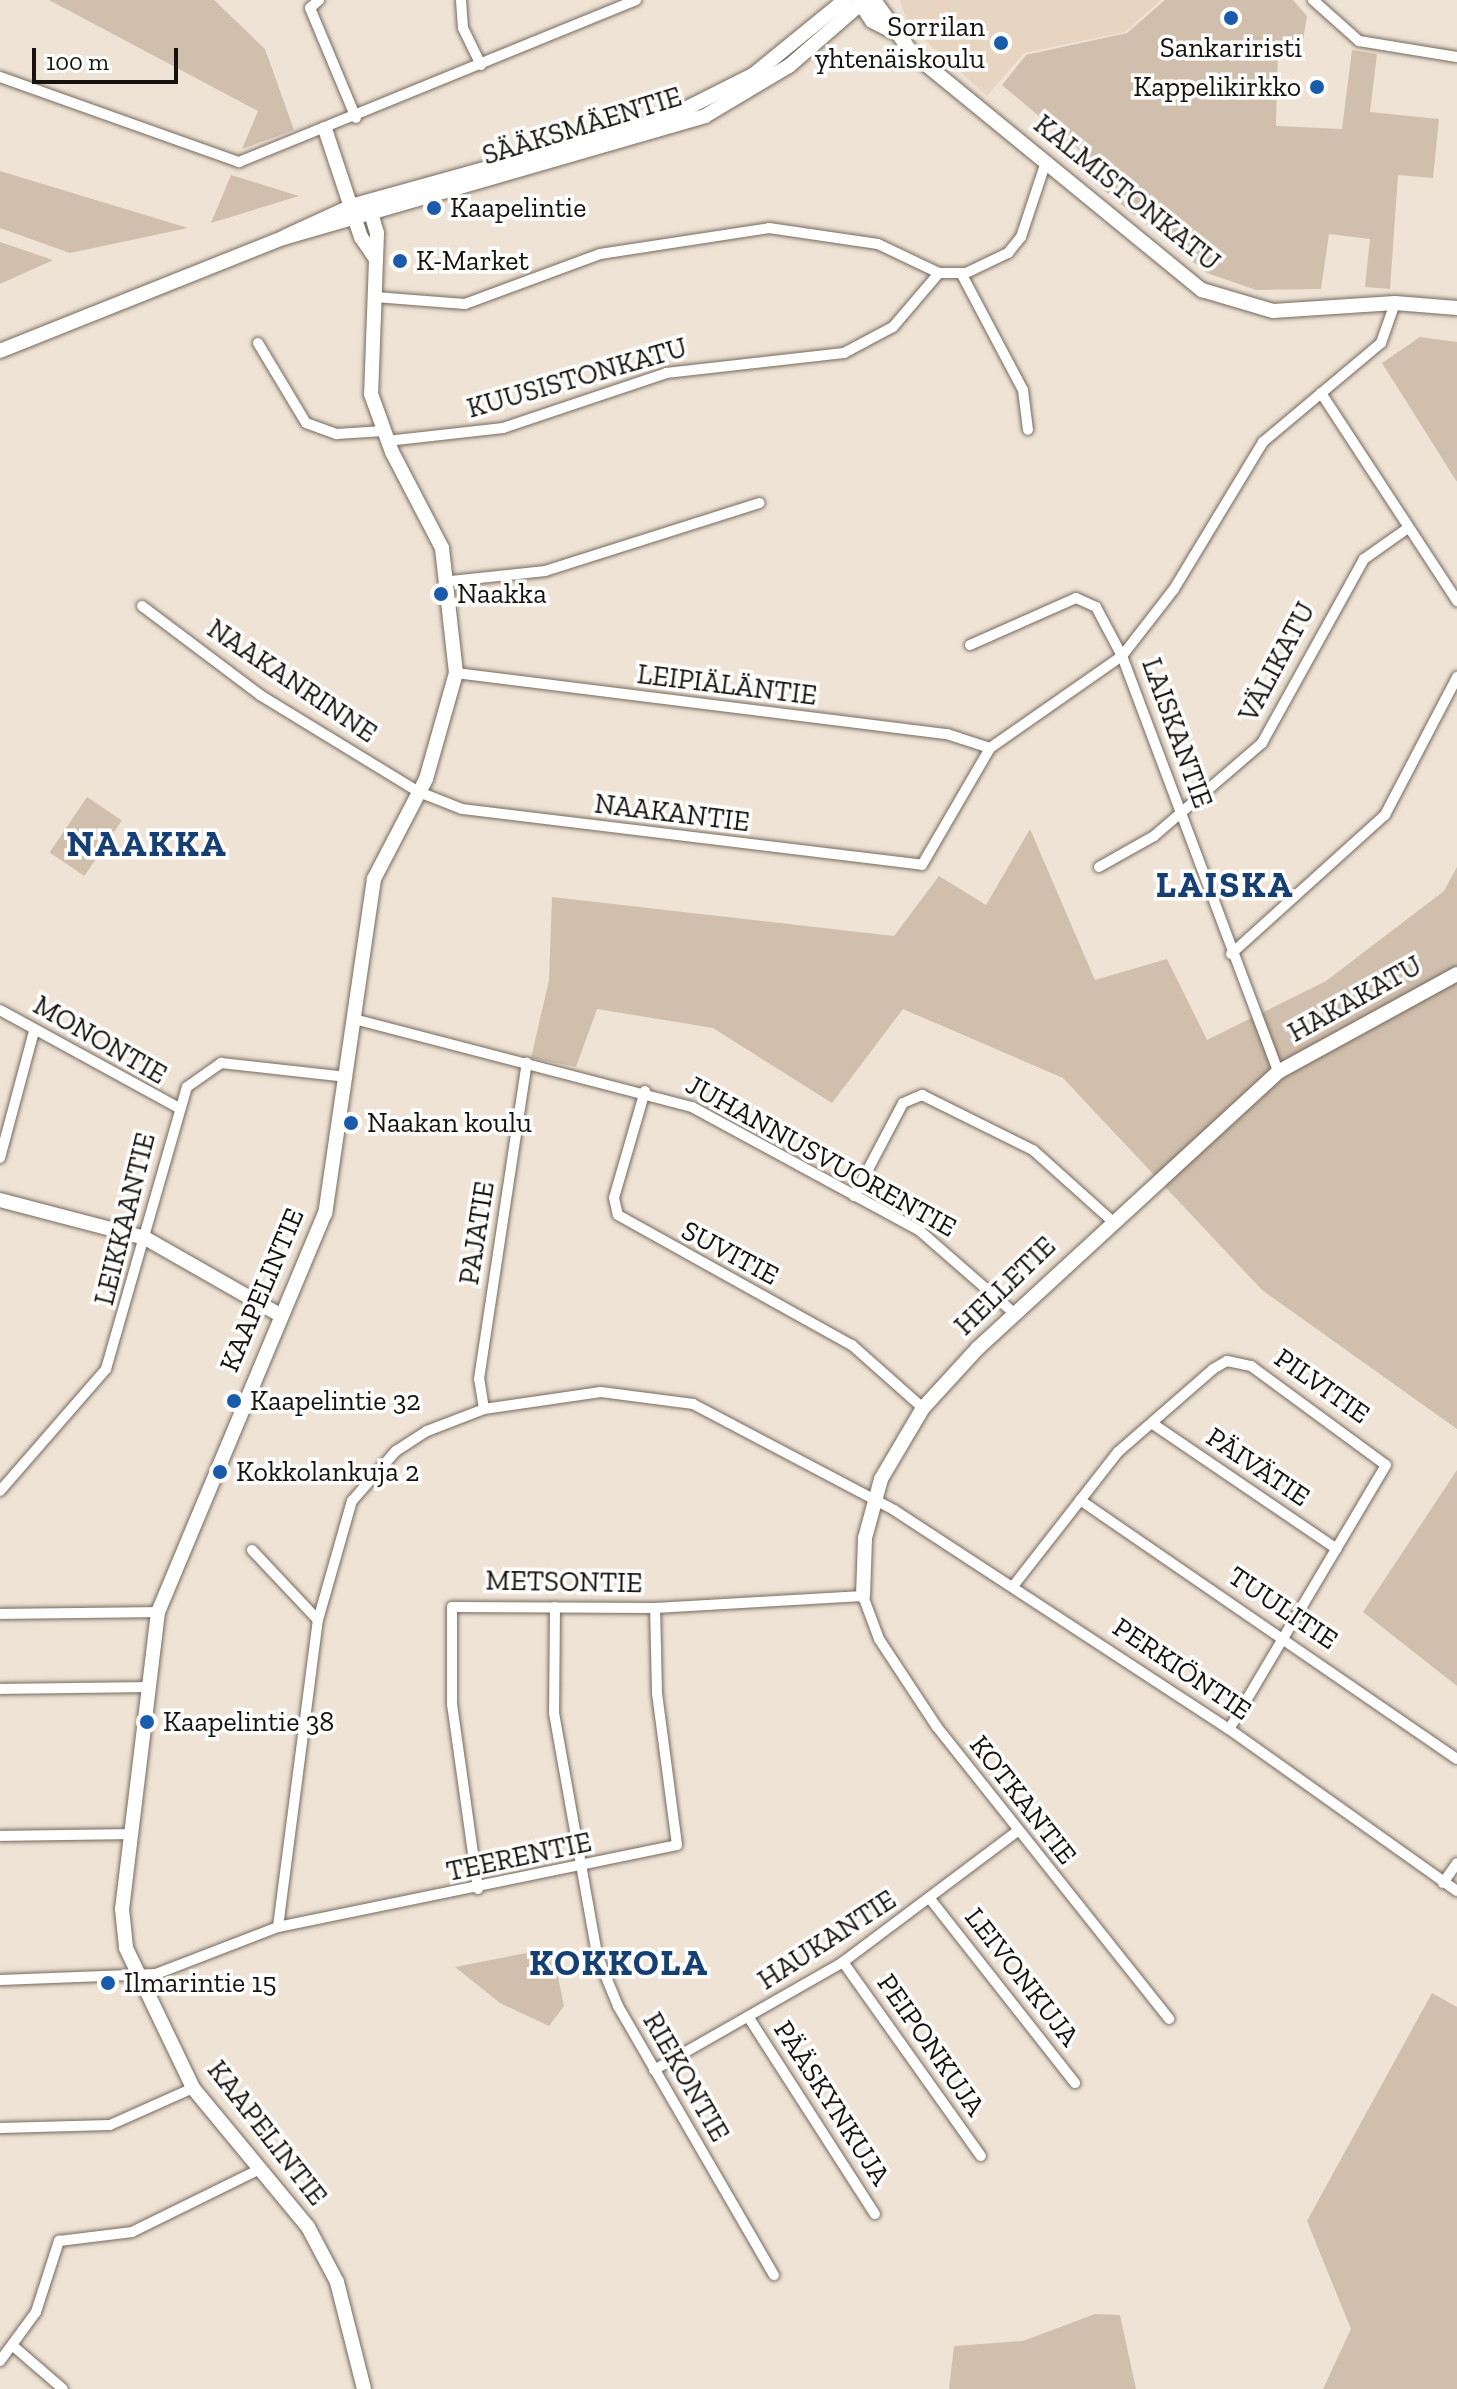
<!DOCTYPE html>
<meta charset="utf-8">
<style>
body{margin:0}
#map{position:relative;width:1457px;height:2389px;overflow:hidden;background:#efe3d5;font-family:"Zilla Slab",serif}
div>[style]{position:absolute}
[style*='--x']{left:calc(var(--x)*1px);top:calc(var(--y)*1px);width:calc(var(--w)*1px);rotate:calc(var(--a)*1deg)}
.built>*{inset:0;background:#e7d5c1}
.green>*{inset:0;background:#d0bfac;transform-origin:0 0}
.roads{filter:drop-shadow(0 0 2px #756a5e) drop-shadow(0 0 2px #756a5e)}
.street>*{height:10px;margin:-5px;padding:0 5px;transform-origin:5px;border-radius:5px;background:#fff}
.secondary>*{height:14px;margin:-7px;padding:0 7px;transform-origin:7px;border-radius:7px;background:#fff}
.dots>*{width:22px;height:22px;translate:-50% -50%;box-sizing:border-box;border:4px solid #fff;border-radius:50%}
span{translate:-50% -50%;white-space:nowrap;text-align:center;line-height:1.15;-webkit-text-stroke:7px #fff;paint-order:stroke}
.poi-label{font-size:28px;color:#16120d}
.right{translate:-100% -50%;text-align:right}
.left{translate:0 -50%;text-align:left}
.street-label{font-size:28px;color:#16120d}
.district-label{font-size:36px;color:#163f73;font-weight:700;letter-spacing:2px}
.scale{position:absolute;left:32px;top:48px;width:146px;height:36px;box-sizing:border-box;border:4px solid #16120d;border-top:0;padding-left:10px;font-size:24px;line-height:28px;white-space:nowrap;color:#16120d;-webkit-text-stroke:6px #fff;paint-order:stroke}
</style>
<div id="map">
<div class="built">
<i style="clip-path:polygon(900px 0,1161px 0,1125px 32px,1024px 53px,987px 96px,908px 25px)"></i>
</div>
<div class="green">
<i style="clip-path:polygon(49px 0,214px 0,265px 49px,294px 130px,242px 149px,258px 111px)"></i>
<i style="clip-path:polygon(1165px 0,1293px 0,1307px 16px,1303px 40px,1278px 49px,1276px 126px,1342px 129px,1352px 50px,1377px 54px,1370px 112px,1439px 119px,1433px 178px,1398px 175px,1390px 289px,1365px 287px,1370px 239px,1329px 234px,1321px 289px,1256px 290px,1207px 273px,1081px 172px,1079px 150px,1002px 85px,1026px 55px,1127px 33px)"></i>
<i style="clip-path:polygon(0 171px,188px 228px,70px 253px,0 228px)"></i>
<i style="clip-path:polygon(231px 175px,299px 196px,211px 223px)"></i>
<i style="clip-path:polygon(0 242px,53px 260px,0 284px)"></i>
<i style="clip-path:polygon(1420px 337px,1457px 342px,1457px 482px,1382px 363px)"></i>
<i style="left:87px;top:797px;width:42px;height:67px;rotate:34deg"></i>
<i style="clip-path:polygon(1030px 829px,1095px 980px,1167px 959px,1207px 1040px,1326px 981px,1444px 891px,1457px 867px,1457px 1429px,1262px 1290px,1063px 1078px,903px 1009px,832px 1103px,713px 1028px,597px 1009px,576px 1067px,531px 1058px,549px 980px,552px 897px,894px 936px,939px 876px,986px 905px)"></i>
<i style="clip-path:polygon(1457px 1470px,1457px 1686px,1363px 1612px)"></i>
<i style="clip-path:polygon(552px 1948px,564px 2006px,549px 2026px,500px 2003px,455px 1967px)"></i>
<i style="clip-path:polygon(1432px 1993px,1457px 2007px,1457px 2389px,1323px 2389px,1351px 2329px,1307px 2221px)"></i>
<i style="clip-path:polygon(1095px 2314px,1120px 2315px,1136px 2389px,949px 2389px,954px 2346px,1023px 2341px)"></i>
</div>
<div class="roads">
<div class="street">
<i style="--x:319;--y:0;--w:12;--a:138"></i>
<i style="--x:310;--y:8;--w:119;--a:67.3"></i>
<i style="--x:461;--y:0;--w:28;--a:86"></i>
<i style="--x:463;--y:28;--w:41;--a:64.1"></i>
<i style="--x:1313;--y:0;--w:62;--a:41.7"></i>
<i style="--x:1359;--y:41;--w:99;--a:9.3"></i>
<i style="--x:0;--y:77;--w:254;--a:19.6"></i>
<i style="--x:239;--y:162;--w:429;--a:-22.2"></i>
<i style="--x:961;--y:273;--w:132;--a:62.1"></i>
<i style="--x:1023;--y:390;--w:40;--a:82.9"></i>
<i style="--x:375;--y:297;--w:90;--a:4.4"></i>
<i style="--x:465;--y:304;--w:144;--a:-20.3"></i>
<i style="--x:600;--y:254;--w:171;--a:-8.7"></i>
<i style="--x:769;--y:228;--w:110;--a:8.4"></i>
<i style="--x:878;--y:244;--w:68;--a:25.4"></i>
<i style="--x:939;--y:273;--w:27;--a:0"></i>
<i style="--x:966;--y:273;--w:47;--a:-25.5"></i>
<i style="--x:1008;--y:253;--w:21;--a:-51"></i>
<i style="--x:1021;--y:237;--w:79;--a:-71.6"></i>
<i style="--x:258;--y:343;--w:93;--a:59"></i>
<i style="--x:306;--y:423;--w:33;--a:20"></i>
<i style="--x:337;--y:434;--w:46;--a:-3.7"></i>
<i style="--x:1321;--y:393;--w:249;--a:56.8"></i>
<i style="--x:387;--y:441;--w:117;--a:-6.4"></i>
<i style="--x:503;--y:428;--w:172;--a:-18.6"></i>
<i style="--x:666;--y:373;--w:179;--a:-6.4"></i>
<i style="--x:844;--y:353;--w:55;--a:-28"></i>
<i style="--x:893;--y:327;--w:71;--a:-49.6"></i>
<i style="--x:451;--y:581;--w:95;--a:-6.1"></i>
<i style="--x:545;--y:571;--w:225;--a:-17.6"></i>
<i style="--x:142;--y:606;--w:148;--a:37"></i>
<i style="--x:260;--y:695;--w:186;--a:31.4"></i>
<i style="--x:419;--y:792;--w:46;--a:21.6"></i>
<i style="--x:462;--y:809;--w:463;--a:6.9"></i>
<i style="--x:922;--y:865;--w:135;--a:-59.8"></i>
<i style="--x:990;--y:748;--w:161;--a:-34.9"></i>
<i style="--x:1122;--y:656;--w:85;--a:-52.2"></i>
<i style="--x:1174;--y:589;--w:172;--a:-58.8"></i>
<i style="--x:1263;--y:442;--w:154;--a:-40"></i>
<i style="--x:1381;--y:343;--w:42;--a:-70.7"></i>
<i style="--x:970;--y:645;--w:116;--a:-23.9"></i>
<i style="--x:1076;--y:598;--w:22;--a:24"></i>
<i style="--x:1096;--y:607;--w:55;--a:62"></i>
<i style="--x:1122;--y:656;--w:444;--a:69.4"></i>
<i style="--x:456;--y:673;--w:495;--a:7.1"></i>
<i style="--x:947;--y:734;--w:45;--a:18"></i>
<i style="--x:1099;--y:867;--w:63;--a:-29.4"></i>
<i style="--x:1154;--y:836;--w:143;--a:-40.7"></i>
<i style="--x:1262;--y:743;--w:210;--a:-61"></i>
<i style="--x:1364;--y:559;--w:54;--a:-35.2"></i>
<i style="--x:1231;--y:954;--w:207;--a:-42.1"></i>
<i style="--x:1385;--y:815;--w:156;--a:-62.4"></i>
<i style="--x:0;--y:1010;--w:202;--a:28.7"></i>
<i style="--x:354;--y:1019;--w:349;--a:14.6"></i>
<i style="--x:692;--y:1107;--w:260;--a:28.5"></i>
<i style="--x:920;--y:1231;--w:123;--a:41.1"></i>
<i style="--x:645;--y:1091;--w:111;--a:106.2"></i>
<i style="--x:614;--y:1198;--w:17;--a:77"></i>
<i style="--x:618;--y:1215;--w:268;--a:29.1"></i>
<i style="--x:852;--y:1345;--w:95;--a:41.6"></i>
<i style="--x:0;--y:1158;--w:131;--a:-75"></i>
<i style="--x:854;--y:1196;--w:105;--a:-62.2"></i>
<i style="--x:903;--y:1103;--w:21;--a:-23"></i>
<i style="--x:922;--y:1095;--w:124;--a:26.4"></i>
<i style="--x:1033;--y:1150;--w:105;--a:41.9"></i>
<i style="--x:484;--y:1409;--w:30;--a:-99"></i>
<i style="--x:479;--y:1379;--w:320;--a:-81.4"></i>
<i style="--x:1153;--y:1424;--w:222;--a:34.2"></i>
<i style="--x:0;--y:1491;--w:162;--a:-49"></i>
<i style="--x:106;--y:1369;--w:293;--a:-74"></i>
<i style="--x:187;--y:1087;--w:42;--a:-35.2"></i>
<i style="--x:221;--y:1063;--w:127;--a:6.3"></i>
<i style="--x:1080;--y:1500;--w:457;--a:34.5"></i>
<i style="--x:252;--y:1550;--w:96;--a:46.7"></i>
<i style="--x:1014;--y:1585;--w:169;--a:-52"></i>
<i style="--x:1118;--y:1452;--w:126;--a:-41.1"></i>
<i style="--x:1213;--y:1369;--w:16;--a:-30"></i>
<i style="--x:1227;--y:1361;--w:25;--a:12"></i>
<i style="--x:1251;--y:1366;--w:167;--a:36.3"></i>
<i style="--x:1386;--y:1465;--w:307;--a:120.7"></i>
<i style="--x:555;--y:1607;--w:106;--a:90.5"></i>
<i style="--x:554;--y:1713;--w:246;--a:79.9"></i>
<i style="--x:597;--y:1955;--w:55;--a:67.6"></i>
<i style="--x:618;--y:2006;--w:311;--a:59.9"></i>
<i style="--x:0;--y:1614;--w:158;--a:-0.7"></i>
<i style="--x:0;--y:1689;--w:147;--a:-0.8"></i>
<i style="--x:0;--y:1836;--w:130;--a:-0.9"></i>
<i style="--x:1443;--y:1883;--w:24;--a:-55"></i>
<i style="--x:478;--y:1889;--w:187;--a:-98"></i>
<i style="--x:452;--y:1704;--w:97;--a:-90"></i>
<i style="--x:452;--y:1607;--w:203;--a:0.3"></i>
<i style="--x:655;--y:1608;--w:208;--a:-3.3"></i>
<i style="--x:863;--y:1596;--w:46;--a:69.6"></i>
<i style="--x:879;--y:1639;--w:105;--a:56.6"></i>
<i style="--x:937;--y:1727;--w:373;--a:51.5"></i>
<i style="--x:931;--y:1900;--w:233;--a:51.8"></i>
<i style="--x:278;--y:1927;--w:310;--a:-82.6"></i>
<i style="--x:318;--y:1620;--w:124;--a:-74.1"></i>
<i style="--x:352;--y:1501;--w:67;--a:-48.7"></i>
<i style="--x:396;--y:1451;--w:37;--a:-33"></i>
<i style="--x:427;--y:1431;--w:61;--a:-21.1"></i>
<i style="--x:484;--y:1409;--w:118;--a:-8.3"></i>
<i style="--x:601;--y:1392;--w:93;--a:7.4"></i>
<i style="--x:693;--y:1404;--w:227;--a:27.8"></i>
<i style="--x:894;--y:1510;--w:400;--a:33.2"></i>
<i style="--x:1229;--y:1729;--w:280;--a:35.4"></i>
<i style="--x:843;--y:1962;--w:238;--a:54.6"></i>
<i style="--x:0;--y:1980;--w:156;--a:-2.2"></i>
<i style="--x:156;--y:1974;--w:131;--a:-21.1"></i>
<i style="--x:278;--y:1927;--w:407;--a:-11.6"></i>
<i style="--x:677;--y:1845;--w:153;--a:-97.5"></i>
<i style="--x:657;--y:1693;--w:85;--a:-91.3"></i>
<i style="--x:749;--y:2018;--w:233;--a:57.3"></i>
<i style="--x:654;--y:2070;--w:218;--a:-29.7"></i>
<i style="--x:843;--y:1962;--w:215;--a:-36.9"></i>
<i style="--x:0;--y:2128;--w:110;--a:-1.6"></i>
<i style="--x:110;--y:2125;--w:91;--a:-24"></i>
<i style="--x:12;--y:2345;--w:67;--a:40.8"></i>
<i style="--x:0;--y:2361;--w:61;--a:-53.7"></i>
<i style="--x:36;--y:2312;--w:75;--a:-72.1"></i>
<i style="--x:59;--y:2241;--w:74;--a:-7"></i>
<i style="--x:132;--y:2232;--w:143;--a:-26.2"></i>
</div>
<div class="secondary">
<i style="--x:858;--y:0;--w:25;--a:56"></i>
<i style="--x:872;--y:21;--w:25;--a:27"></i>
<i style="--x:874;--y:0;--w:65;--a:54.4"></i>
<i style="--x:912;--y:53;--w:375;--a:39.3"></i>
<i style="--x:1202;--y:290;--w:74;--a:16.5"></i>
<i style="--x:1273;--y:311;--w:122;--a:-3.8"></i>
<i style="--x:1395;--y:303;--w:62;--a:4.6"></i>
<i style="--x:325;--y:129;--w:114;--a:71.6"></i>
<i style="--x:361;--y:237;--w:27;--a:56"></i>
<i style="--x:354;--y:205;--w:21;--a:31"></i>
<i style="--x:372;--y:216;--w:18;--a:74"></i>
<i style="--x:377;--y:233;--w:161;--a:92.1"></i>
<i style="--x:371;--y:394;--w:62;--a:70.1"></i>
<i style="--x:392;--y:452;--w:108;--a:62.5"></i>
<i style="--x:442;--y:548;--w:126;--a:83.6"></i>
<i style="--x:456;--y:673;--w:110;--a:105.8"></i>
<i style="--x:426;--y:779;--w:113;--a:117.5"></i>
<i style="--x:374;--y:879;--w:338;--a:98.3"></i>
<i style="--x:325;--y:1213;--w:433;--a:112.7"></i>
<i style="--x:158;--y:1612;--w:299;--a:96.9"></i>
<i style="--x:122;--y:1909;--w:39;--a:84"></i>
<i style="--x:126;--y:1948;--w:155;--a:64.4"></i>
<i style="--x:193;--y:2088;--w:180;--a:50.4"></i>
<i style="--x:308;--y:2227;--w:62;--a:62.2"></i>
<i style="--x:337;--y:2282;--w:110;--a:75.8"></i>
<i style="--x:286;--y:236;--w:75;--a:-24.5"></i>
<i style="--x:354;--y:205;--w:325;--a:-15.5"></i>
<i style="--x:667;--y:118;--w:96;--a:-26.6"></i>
<i style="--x:753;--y:75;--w:119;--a:-39.2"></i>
<i style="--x:0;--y:351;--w:305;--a:-21.8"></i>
<i style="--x:283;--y:238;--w:439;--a:-16.1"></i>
<i style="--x:705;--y:116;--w:98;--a:-30.8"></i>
<i style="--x:789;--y:66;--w:101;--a:-41"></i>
<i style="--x:0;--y:1200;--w:150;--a:14.7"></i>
<i style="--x:145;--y:1238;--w:153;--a:29.7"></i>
<i style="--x:863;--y:1596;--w:58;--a:-88"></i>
<i style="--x:865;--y:1538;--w:61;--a:-74.8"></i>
<i style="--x:881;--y:1479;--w:82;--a:-59.4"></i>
<i style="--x:923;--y:1408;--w:81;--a:-47.5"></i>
<i style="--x:978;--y:1348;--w:408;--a:-42.6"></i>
<i style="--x:1278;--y:1072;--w:204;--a:-28.7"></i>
</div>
</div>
<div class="dots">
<i style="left:1231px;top:18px;background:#1a5bac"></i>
<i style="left:1001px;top:43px;background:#1a5bac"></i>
<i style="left:1317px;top:87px;background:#1a5bac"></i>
<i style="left:434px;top:208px;background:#1a5bac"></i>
<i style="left:400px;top:261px;background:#1a5bac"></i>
<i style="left:441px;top:594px;background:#1a5bac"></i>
<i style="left:351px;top:1123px;background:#1a5bac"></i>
<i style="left:234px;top:1401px;background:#1a5bac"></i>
<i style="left:220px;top:1472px;background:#1a5bac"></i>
<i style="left:147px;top:1722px;background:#1a5bac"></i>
<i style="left:108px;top:1983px;background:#1a5bac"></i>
</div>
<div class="poi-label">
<span class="right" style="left:985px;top:43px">Sorrilan<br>yhtenäiskoulu</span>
<span style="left:1231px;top:48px">Sankariristi</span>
<span class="right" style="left:1301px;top:87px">Kappelikirkko</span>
<span class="left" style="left:450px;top:208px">Kaapelintie</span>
<span class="left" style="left:416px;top:261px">K-Market</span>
<span class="left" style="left:457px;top:594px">Naakka</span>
<span class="left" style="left:367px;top:1123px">Naakan koulu</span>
<span class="left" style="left:250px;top:1401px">Kaapelintie 32</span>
<span class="left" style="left:236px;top:1472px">Kokkolankuja 2</span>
<span class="left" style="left:163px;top:1722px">Kaapelintie 38</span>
<span class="left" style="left:124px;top:1983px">Ilmarintie 15</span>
</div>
<div class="street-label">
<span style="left:582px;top:126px;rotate:-17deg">SÄÄKSMÄENTIE</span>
<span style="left:1127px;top:193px;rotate:39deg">KALMISTONKATU</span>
<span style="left:577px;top:378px;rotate:-16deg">KUUSISTONKATU</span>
<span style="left:1277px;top:662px;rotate:-62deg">VÄLIKATU</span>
<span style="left:292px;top:681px;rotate:34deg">NAAKANRINNE</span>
<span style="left:727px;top:685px;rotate:7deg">LEIPIÄLÄNTIE</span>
<span style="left:1177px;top:733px;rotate:70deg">LAISKANTIE</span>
<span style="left:672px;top:813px;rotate:7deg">NAAKANTIE</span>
<span style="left:1355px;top:999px;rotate:-29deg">HAKAKATU</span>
<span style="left:100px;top:1040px;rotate:30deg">MONONTIE</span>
<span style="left:821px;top:1156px;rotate:29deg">JUHANNUSVUORENTIE</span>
<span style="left:125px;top:1219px;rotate:-76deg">LEIKKAANTIE</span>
<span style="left:477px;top:1233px;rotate:-81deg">PAJATIE</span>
<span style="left:730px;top:1253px;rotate:28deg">SUVITIE</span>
<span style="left:1005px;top:1286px;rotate:-44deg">HELLETIE</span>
<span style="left:262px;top:1290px;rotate:-67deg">KAAPELINTIE</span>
<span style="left:1322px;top:1386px;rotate:35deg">PILVITIE</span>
<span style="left:1258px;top:1467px;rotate:34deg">PÄIVÄTIE</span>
<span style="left:564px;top:1582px;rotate:1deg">METSONTIE</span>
<span style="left:1283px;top:1608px;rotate:34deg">TUULITIE</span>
<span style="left:1182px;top:1669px;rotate:34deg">PERKIÖNTIE</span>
<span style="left:1023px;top:1800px;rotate:52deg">KOTKANTIE</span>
<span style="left:519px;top:1857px;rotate:-12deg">TEERENTIE</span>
<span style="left:827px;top:1940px;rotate:-33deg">HAUKANTIE</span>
<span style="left:1022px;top:1977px;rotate:52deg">LEIVONKUJA</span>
<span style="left:931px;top:2045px;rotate:55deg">PEIPONKUJA</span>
<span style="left:686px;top:2077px;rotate:60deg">RIEKONTIE</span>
<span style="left:832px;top:2103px;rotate:57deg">PÄÄSKYNKUJA</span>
<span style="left:267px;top:2133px;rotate:52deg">KAAPELINTIE</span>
</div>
<div class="district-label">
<span style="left:147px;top:844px">NAAKKA</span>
<span style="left:1225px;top:885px">LAISKA</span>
<span style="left:619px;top:1963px">KOKKOLA</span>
</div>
<div class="scale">100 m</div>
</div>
